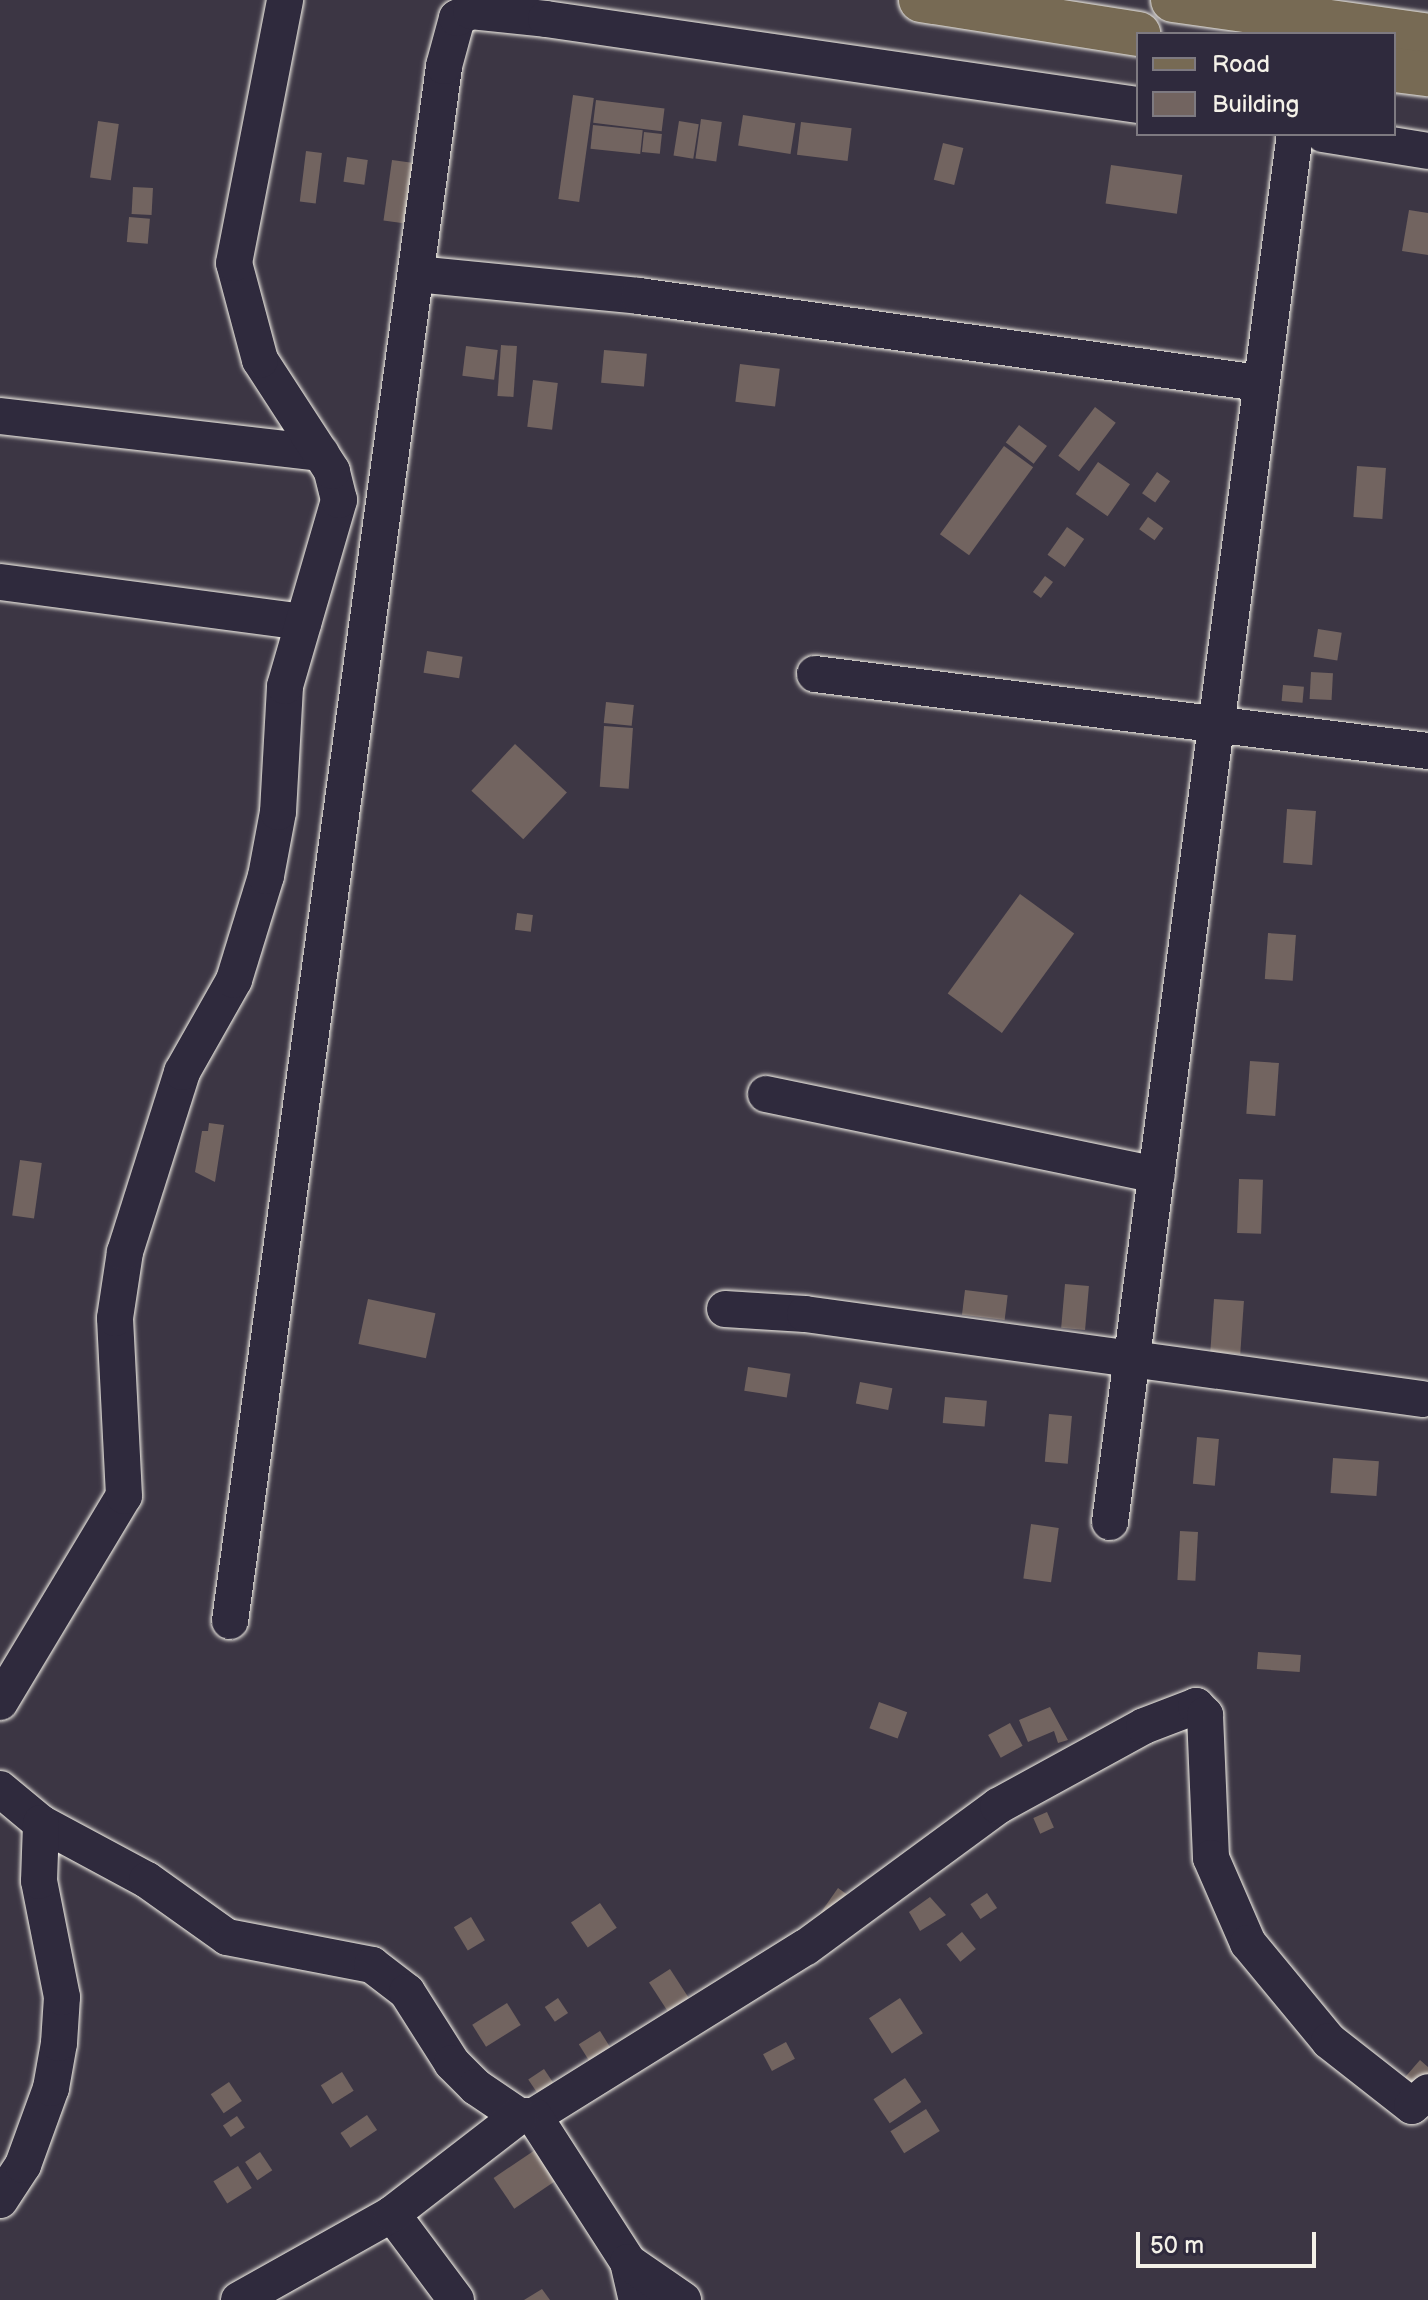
<!DOCTYPE html>
<style>
body{margin:0}
#map{position:relative;width:1428px;height:2300px;overflow:hidden;background:#3c3644;font-family:"Balsamiq Sans",sans-serif}
div>[style]{position:absolute}
[style*='--x']{left:calc(var(--x)*1px);top:calc(var(--y)*1px);width:calc(var(--w)*1px);rotate:calc(var(--a)*1deg)}
.building>*{inset:0;background:#726460;transform-origin:0 0}
.roads{filter:drop-shadow(0 0 2px #f4f1e8) drop-shadow(0 0 2px #f4f1e8)}
.minor>*{height:36px;margin:-18px;padding:0 18px;transform-origin:18px;border-radius:18px;background:#2f2a3d}
.major>*{height:44px;margin:-22px;padding:0 22px;transform-origin:22px;border-radius:22px;background:#776a54}
span{translate:-50% -50%;white-space:nowrap;text-align:center;line-height:1.15;-webkit-text-stroke:7px #2f2a3d;paint-order:stroke}
.legend{position:absolute;left:1136px;top:32px;width:260px;height:104px;box-sizing:border-box;background:#2f2a3d;border:2px solid #7e7a81;margin:0;padding:10px 14px;list-style:none;font-size:24px;color:#f4f1e8}
.legend li{display:flex;align-items:center;gap:16px;height:40px}
.legend b{width:40px;border:2px solid #7e7a81}
.scale{position:absolute;left:1136px;top:2232px;width:180px;height:36px;box-sizing:border-box;border:4px solid #f4f1e8;border-top:0;padding-left:10px;font-size:24px;line-height:28px;white-space:nowrap;color:#f4f1e8;-webkit-text-stroke:6px #2f2a3d;paint-order:stroke}
</style>
<div id="map">
<div class="building">
<i style="left:573px;top:95px;width:21px;height:105px;rotate:8deg"></i>
<i style="left:596px;top:100px;width:69px;height:23px;rotate:7deg"></i>
<i style="left:743px;top:115px;width:53px;height:31px;rotate:9deg"></i>
<i style="left:701px;top:119px;width:21px;height:40px;rotate:8deg"></i>
<i style="left:98px;top:121px;width:21px;height:57px;rotate:8deg"></i>
<i style="left:679px;top:121px;width:20px;height:35px;rotate:9deg"></i>
<i style="left:801px;top:122px;width:51px;height:33px;rotate:7deg"></i>
<i style="left:593px;top:125px;width:50px;height:24px;rotate:6deg"></i>
<i style="left:644px;top:132px;width:18px;height:20px;rotate:6deg"></i>
<i style="left:943px;top:143px;width:21px;height:38px;rotate:14deg"></i>
<i style="left:306px;top:151px;width:16px;height:51px;rotate:7deg"></i>
<i style="left:347px;top:157px;width:21px;height:25px;rotate:8deg"></i>
<i style="left:392px;top:160px;width:22px;height:61px;rotate:8deg"></i>
<i style="left:1111px;top:165px;width:72px;height:39px;rotate:8deg"></i>
<i style="left:133px;top:187px;width:20px;height:27px;rotate:3deg"></i>
<i style="clip-path:polygon(1409px 210px,1428px 213px,1428px 255px,1402px 251px)"></i>
<i style="left:129px;top:217px;width:21px;height:25px;rotate:5deg"></i>
<i style="left:501px;top:345px;width:16px;height:51px;rotate:4deg"></i>
<i style="left:466px;top:346px;width:32px;height:30px;rotate:7deg"></i>
<i style="left:604px;top:350px;width:43px;height:33px;rotate:5deg"></i>
<i style="left:740px;top:364px;width:40px;height:38px;rotate:7deg"></i>
<i style="left:533px;top:380px;width:25px;height:47px;rotate:7deg"></i>
<i style="left:1095px;top:407px;width:26px;height:61px;rotate:37deg"></i>
<i style="left:1019px;top:425px;width:35px;height:22px;rotate:37deg"></i>
<i style="left:1004px;top:446px;width:36px;height:109px;rotate:36deg"></i>
<i style="left:1098px;top:462px;width:39px;height:39px;rotate:35deg"></i>
<i style="left:1357px;top:466px;width:29px;height:51px;rotate:4deg"></i>
<i style="left:1157px;top:472px;width:16px;height:26px;rotate:35deg"></i>
<i style="left:1148px;top:517px;width:19px;height:15px;rotate:36deg"></i>
<i style="left:1067px;top:527px;width:21px;height:34px;rotate:35deg"></i>
<i style="left:1045px;top:576px;width:10px;height:20px;rotate:37deg"></i>
<i style="left:1318px;top:629px;width:24px;height:28px;rotate:9deg"></i>
<i style="left:427px;top:651px;width:36px;height:22px;rotate:9deg"></i>
<i style="left:1311px;top:672px;width:22px;height:27px;rotate:3deg"></i>
<i style="left:1283px;top:685px;width:21px;height:16px;rotate:5deg"></i>
<i style="left:606px;top:702px;width:28px;height:21px;rotate:6deg"></i>
<i style="left:604px;top:726px;width:29px;height:61px;rotate:4deg"></i>
<i style="left:515px;top:744px;width:71px;height:64px;rotate:43deg"></i>
<i style="left:1287px;top:809px;width:29px;height:54px;rotate:4deg"></i>
<i style="left:1020px;top:894px;width:67px;height:123px;rotate:36deg"></i>
<i style="left:517px;top:913px;width:16px;height:17px;rotate:7deg"></i>
<i style="left:1268px;top:933px;width:28px;height:46px;rotate:4deg"></i>
<i style="left:1250px;top:1061px;width:29px;height:53px;rotate:4deg"></i>
<i style="clip-path:polygon(209px 1123px,224px 1125px,215px 1182px,195px 1172px,202px 1131px,208px 1131px)"></i>
<i style="left:20px;top:1160px;width:22px;height:56px;rotate:8deg"></i>
<i style="left:1239px;top:1179px;width:24px;height:54px;rotate:2deg"></i>
<i style="left:1065px;top:1284px;width:24px;height:44px;rotate:5deg"></i>
<i style="left:965px;top:1290px;width:43px;height:25px;rotate:7deg"></i>
<i style="left:368px;top:1299px;width:69px;height:46px;rotate:12deg"></i>
<i style="left:1214px;top:1299px;width:30px;height:53px;rotate:4deg"></i>
<i style="left:748px;top:1367px;width:43px;height:24px;rotate:9deg"></i>
<i style="left:860px;top:1382px;width:33px;height:22px;rotate:11deg"></i>
<i style="left:945px;top:1397px;width:42px;height:26px;rotate:5deg"></i>
<i style="left:1049px;top:1414px;width:23px;height:48px;rotate:5deg"></i>
<i style="left:1197px;top:1437px;width:22px;height:47px;rotate:5deg"></i>
<i style="left:1333px;top:1458px;width:46px;height:35px;rotate:4deg"></i>
<i style="left:1031px;top:1524px;width:28px;height:55px;rotate:8deg"></i>
<i style="left:1180px;top:1531px;width:18px;height:49px;rotate:3deg"></i>
<i style="left:1258px;top:1652px;width:43px;height:17px;rotate:4deg"></i>
<i style="left:879px;top:1702px;width:30px;height:28px;rotate:20deg"></i>
<i style="clip-path:polygon(1050px 1707px,1068px 1740px,1058px 1743px,1054px 1731px,1028px 1742px,1019px 1720px)"></i>
<i style="left:1010px;top:1723px;width:26px;height:25px;rotate:61deg"></i>
<i style="left:1047px;top:1812px;width:17px;height:15px;rotate:66deg"></i>
<i style="clip-path:polygon(838px 1888px,859px 1903px,817px 1918px)"></i>
<i style="left:987px;top:1893px;width:18px;height:20px;rotate:56deg"></i>
<i style="clip-path:polygon(930px 1897px,946px 1915px,920px 1931px,909px 1912px)"></i>
<i style="left:600px;top:1903px;width:30px;height:35px;rotate:56deg"></i>
<i style="left:471px;top:1917px;width:27px;height:20px;rotate:59deg"></i>
<i style="left:962px;top:1932px;width:22px;height:20px;rotate:51deg"></i>
<i style="left:670px;top:1969px;width:45px;height:25px;rotate:57deg"></i>
<i style="left:558px;top:1998px;width:18px;height:16px;rotate:56deg"></i>
<i style="left:900px;top:1998px;width:42px;height:37px;rotate:57deg"></i>
<i style="left:507px;top:2003px;width:26px;height:41px;rotate:58deg"></i>
<i style="left:600px;top:2031px;width:28px;height:25px;rotate:58deg"></i>
<i style="left:786px;top:2042px;width:19px;height:26px;rotate:62deg"></i>
<i style="clip-path:polygon(1420px 2060px,1428px 2067px,1428px 2098px,1393px 2091px)"></i>
<i style="left:544px;top:2069px;width:37px;height:19px;rotate:56deg"></i>
<i style="left:342px;top:2072px;width:22px;height:25px;rotate:58deg"></i>
<i style="left:905px;top:2078px;width:29px;height:38px;rotate:56deg"></i>
<i style="left:229px;top:2082px;width:23px;height:22px;rotate:56deg"></i>
<i style="left:926px;top:2109px;width:26px;height:42px;rotate:58deg"></i>
<i style="left:367px;top:2115px;width:18px;height:32px;rotate:56deg"></i>
<i style="left:237px;top:2116px;width:14px;height:17px;rotate:56deg"></i>
<i style="left:535px;top:2150px;width:37px;height:50px;rotate:56deg"></i>
<i style="left:260px;top:2152px;width:22px;height:18px;rotate:56deg"></i>
<i style="left:238px;top:2166px;width:26px;height:29px;rotate:58deg"></i>
<i style="clip-path:polygon(542px 2289px,550px 2300px,524px 2300px)"></i>
</div>
<div class="roads">
<div class="minor">
<i style="--x:1323;--y:134;--w:106;--a:9.2"></i>
<i style="--x:416;--y:274;--w:224;--a:5.6"></i>
<i style="--x:639;--y:296;--w:626;--a:7.99"></i>
<i style="--x:0;--y:416;--w:323;--a:6.6"></i>
<i style="--x:0;--y:582;--w:306;--a:7.5"></i>
<i style="--x:815;--y:674;--w:618;--a:7.16"></i>
<i style="--x:766;--y:1094;--w:399;--a:11.7"></i>
<i style="--x:725;--y:1309;--w:80;--a:3.6"></i>
<i style="--x:805;--y:1314;--w:623;--a:7.84"></i>
<i style="--x:1110;--y:1522;--w:1400;--a:-82.41"></i>
<i style="--x:230;--y:1621;--w:1570;--a:-82.16"></i>
<i style="--x:444;--y:66;--w:50;--a:-74.8"></i>
<i style="--x:457;--y:18;--w:16;--a:-27"></i>
<i style="--x:471;--y:11;--w:75;--a:6.1"></i>
<i style="--x:546;--y:19;--w:598;--a:8.27"></i>
<i style="--x:0;--y:1702;--w:240;--a:-59"></i>
<i style="--x:124;--y:1496;--w:178;--a:-92.9"></i>
<i style="--x:115;--y:1318;--w:67;--a:-81.4"></i>
<i style="--x:125;--y:1252;--w:189;--a:-72.4"></i>
<i style="--x:182;--y:1072;--w:106;--a:-60.5"></i>
<i style="--x:234;--y:980;--w:109;--a:-72.9"></i>
<i style="--x:266;--y:876;--w:65;--a:-79.4"></i>
<i style="--x:278;--y:812;--w:126;--a:-86.8"></i>
<i style="--x:285;--y:686;--w:194;--a:-73.8"></i>
<i style="--x:339;--y:500;--w:30;--a:-104"></i>
<i style="--x:332;--y:471;--w:132;--a:-123"></i>
<i style="--x:260;--y:360;--w:100;--a:-105"></i>
<i style="--x:234;--y:263;--w:268;--a:-79"></i>
<i style="--x:0;--y:1789;--w:53;--a:39.7"></i>
<i style="--x:41;--y:1823;--w:120;--a:28.3"></i>
<i style="--x:147;--y:1880;--w:98;--a:35.5"></i>
<i style="--x:227;--y:1937;--w:148;--a:10.9"></i>
<i style="--x:372;--y:1965;--w:44;--a:37.6"></i>
<i style="--x:407;--y:1992;--w:84;--a:57.6"></i>
<i style="--x:452;--y:2063;--w:34;--a:45"></i>
<i style="--x:476;--y:2087;--w:52;--a:34"></i>
<i style="--x:519;--y:2116;--w:15;--a:0"></i>
<i style="--x:534;--y:2116;--w:320;--a:-31.9"></i>
<i style="--x:806;--y:1947;--w:238;--a:-36.3"></i>
<i style="--x:998;--y:1806;--w:166;--a:-28.7"></i>
<i style="--x:1144;--y:1726;--w:56;--a:-21"></i>
<i style="--x:1196;--y:1706;--w:13;--a:45"></i>
<i style="--x:1205;--y:1715;--w:143;--a:87.6"></i>
<i style="--x:1211;--y:1858;--w:93;--a:66.5"></i>
<i style="--x:1248;--y:1943;--w:127;--a:50.4"></i>
<i style="--x:1329;--y:2041;--w:105;--a:38.1"></i>
<i style="--x:1412;--y:2106;--w:21;--a:-41"></i>
<i style="--x:534;--y:2116;--w:174;--a:57.2"></i>
<i style="--x:628;--y:2262;--w:39;--a:77"></i>
<i style="--x:0;--y:2200;--w:42;--a:-56.7"></i>
<i style="--x:23;--y:2165;--w:82;--a:-70"></i>
<i style="--x:51;--y:2088;--w:46;--a:-79.9"></i>
<i style="--x:59;--y:2043;--w:46;--a:-86.3"></i>
<i style="--x:62;--y:1997;--w:118;--a:-101.2"></i>
<i style="--x:39;--y:1881;--w:58;--a:-88"></i>
<i style="--x:392;--y:2214;--w:107;--a:53.3"></i>
<i style="--x:628;--y:2262;--w:67;--a:34.6"></i>
<i style="--x:239;--y:2300;--w:176;--a:-29.3"></i>
<i style="--x:392;--y:2214;--w:160;--a:-37.7"></i>
</div>
<div class="major">
<i style="--x:921;--y:0;--w:220;--a:8.9"></i>
<i style="--x:1173;--y:0;--w:258;--a:8"></i>
<i style="--x:1394;--y:70;--w:34;--a:7"></i>
</div>
</div>
<ul class="legend">
<li><b style="height:10px;background:#776a54"></b>Road</li>
<li><b style="height:22px;background:#726460"></b>Building</li>
</ul>
<div class="scale">50 m</div>
</div>
